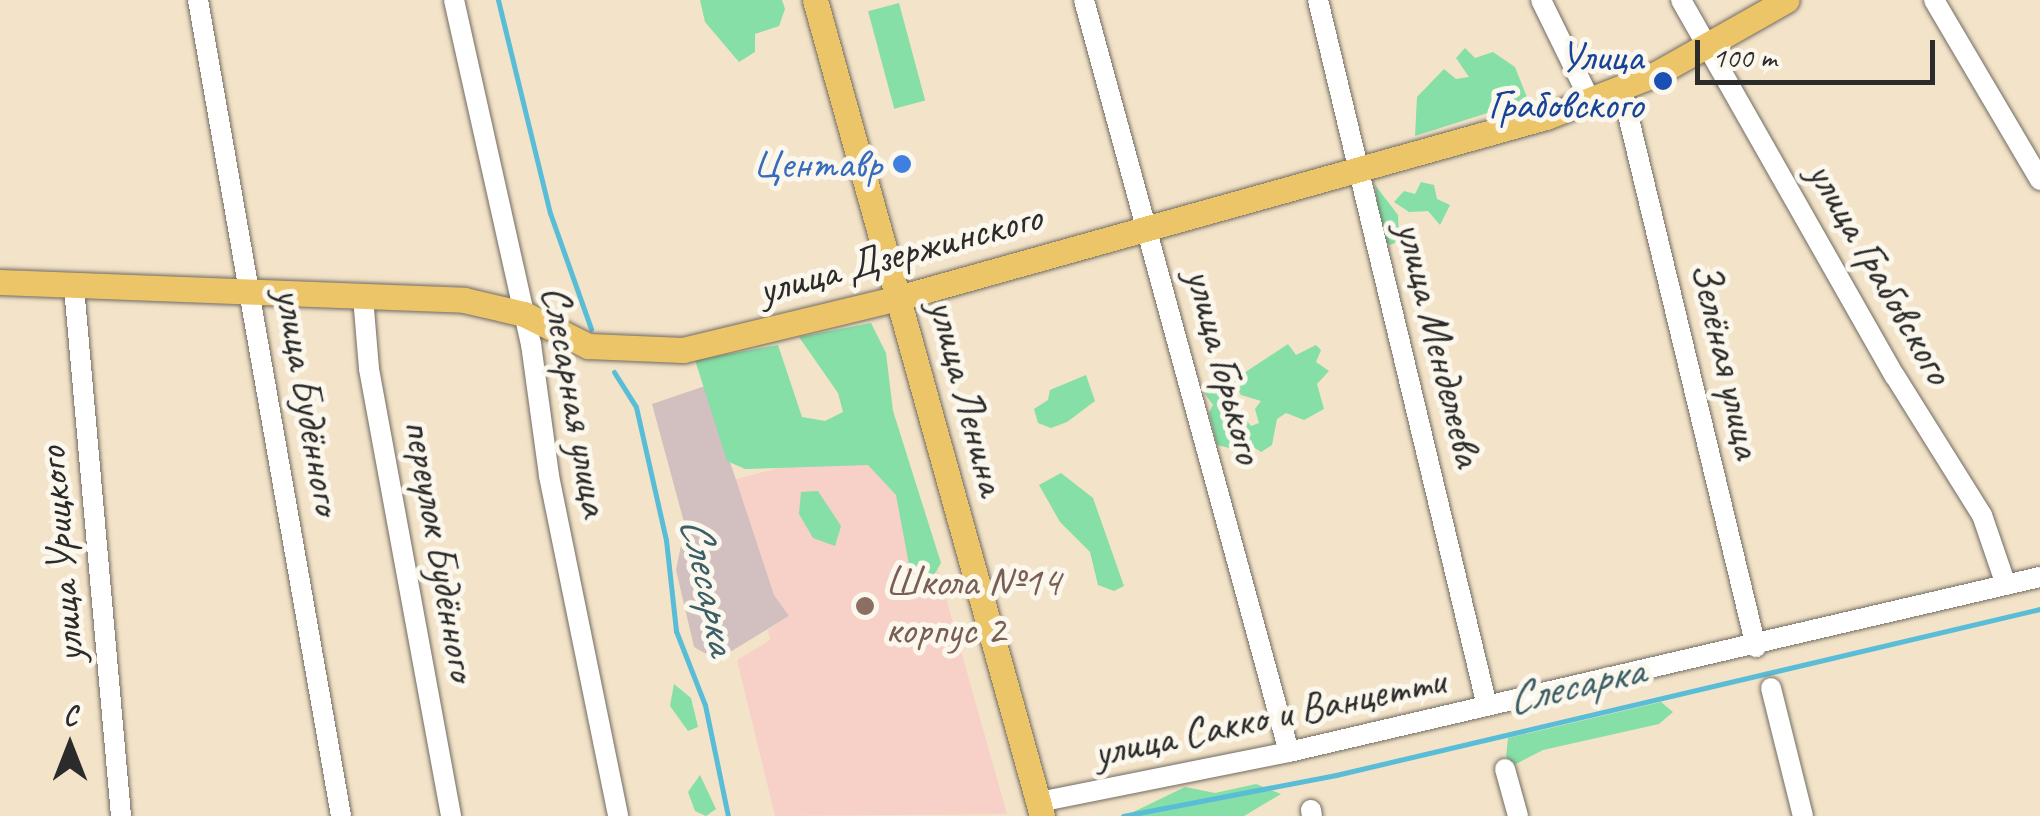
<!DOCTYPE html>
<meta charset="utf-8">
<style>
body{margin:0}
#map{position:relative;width:2040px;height:816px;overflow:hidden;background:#f3e3c8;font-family:Caveat,sans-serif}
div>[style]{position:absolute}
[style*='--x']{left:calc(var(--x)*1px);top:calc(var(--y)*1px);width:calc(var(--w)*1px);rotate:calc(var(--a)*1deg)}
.built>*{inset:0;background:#f7d1c8}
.industrial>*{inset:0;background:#d2bfc0}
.green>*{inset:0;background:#85dfa6;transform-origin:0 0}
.stream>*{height:5px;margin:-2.5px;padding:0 2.5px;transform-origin:2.5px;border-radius:2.5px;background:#59bdd7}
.roads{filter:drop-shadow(0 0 2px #716b62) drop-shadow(0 0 2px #716b62)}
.minor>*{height:20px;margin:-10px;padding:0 10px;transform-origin:10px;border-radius:10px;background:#fff}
.major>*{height:25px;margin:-12.5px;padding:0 12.5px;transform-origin:12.5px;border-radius:12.5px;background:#edc569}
.dots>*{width:28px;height:28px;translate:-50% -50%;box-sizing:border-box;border:5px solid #fbf7ec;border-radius:50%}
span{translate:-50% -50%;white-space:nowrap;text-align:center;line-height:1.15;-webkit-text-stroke:10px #fbf7ec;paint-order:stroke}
.transit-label{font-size:42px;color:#164399}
.right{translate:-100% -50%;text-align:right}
.shop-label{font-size:42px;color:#366cbe}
.street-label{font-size:42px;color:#2b2b2b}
.education-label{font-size:42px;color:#785e54}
.left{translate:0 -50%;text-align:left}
.water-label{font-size:45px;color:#3b5e67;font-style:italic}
.north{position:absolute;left:20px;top:696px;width:100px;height:100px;-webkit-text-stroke:8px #fbf7ec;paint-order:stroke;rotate:0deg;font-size:28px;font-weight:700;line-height:40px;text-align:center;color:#2b2b2b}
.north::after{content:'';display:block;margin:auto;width:35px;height:45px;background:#2b2b2b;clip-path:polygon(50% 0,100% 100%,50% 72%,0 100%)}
.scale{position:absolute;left:1695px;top:40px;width:240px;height:45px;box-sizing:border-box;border:5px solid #2b2b2b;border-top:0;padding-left:12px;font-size:30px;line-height:35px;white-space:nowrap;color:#2b2b2b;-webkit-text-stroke:8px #fbf7ec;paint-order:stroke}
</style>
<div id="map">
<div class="built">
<i style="clip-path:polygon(893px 410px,1007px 814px,775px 816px,737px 660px,770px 640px,768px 630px,789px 616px,774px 596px,733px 480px,813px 459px)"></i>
</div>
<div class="industrial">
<i style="clip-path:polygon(705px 386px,774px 595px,789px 616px,717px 660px,694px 647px,676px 570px,685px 526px,652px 404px)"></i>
</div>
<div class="green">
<i style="clip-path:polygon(700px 0,782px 0,785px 9px,779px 26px,755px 34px,755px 52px,739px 62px,705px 22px)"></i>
<i style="left:899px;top:3px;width:101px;height:32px;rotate:75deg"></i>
<i style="clip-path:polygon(1465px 48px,1475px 58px,1493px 52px,1515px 67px,1528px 100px,1415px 136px,1417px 97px,1444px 69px,1456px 79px,1469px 77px,1456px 58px)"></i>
<i style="clip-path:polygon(1421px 182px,1434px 185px,1437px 199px,1450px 205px,1440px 225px,1428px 211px,1409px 212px,1394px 202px,1404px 191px,1415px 194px)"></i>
<i style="clip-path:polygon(1375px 185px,1398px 215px,1399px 241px,1390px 245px,1382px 239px)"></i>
<i style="clip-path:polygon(871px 323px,886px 353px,893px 411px,941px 563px,934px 575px,910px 570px,896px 495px,868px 465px,745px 469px,727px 461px,695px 360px,778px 345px,802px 417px,825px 421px,843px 412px,838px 393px,799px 337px)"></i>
<i style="clip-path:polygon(1288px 344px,1296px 355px,1316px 345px,1321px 350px,1316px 362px,1329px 371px,1317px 384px,1324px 409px,1304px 420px,1286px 413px,1277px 419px,1272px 445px,1261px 452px,1242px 439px,1241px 451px,1217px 445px,1209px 413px,1213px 405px,1203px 391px,1213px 384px,1225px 389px,1225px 415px,1233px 428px,1242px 426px,1242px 415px,1251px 426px,1259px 423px,1255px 409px,1261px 401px,1241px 395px,1232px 381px)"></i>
<i style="clip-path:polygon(1086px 375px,1095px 401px,1067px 422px,1051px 428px,1038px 423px,1034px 409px,1048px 400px,1050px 390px)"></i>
<i style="clip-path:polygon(1061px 473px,1093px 498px,1124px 586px,1114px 591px,1098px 585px,1090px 552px,1060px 522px,1039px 485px)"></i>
<i style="clip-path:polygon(818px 491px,841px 526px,835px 546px,813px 538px,799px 514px,801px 492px)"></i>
<i style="clip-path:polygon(674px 684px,691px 698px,698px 727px,688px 731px,670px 706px)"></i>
<i style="clip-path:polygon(1661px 702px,1673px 712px,1659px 724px,1543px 750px,1514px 765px,1506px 757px,1508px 738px)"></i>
<i style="clip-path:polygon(700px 775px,716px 809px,706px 816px,695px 811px,688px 792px)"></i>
<i style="clip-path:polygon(1256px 784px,1281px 794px,1244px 816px,1125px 816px,1185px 787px,1215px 793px)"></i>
</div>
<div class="stream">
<i style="--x:498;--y:0;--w:219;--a:76.3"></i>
<i style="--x:550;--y:213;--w:123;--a:70.5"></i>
<i style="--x:614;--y:372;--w:41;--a:57.8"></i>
<i style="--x:636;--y:407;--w:136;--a:77.3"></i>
<i style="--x:666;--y:540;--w:92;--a:83.7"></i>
<i style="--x:676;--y:631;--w:79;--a:68.6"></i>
<i style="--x:705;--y:705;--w:113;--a:78.3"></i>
<i style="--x:1123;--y:816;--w:217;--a:-10.9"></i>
<i style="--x:1336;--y:775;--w:723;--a:-13.27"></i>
</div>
<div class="roads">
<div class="minor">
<i style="--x:198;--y:0;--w:828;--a:80.06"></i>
<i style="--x:454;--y:0;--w:353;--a:77.4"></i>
<i style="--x:531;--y:344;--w:133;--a:82.2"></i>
<i style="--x:549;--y:476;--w:347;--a:78.5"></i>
<i style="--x:1084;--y:0;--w:779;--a:74.75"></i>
<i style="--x:1318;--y:0;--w:726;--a:76.54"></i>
<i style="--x:1541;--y:0;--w:114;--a:63.9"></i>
<i style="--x:1681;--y:0;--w:433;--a:60.4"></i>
<i style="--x:1895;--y:376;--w:164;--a:58"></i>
<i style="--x:1982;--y:515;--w:74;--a:71.1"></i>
<i style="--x:1934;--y:0;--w:209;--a:59.5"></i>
<i style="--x:1622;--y:90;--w:573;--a:76.47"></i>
<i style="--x:74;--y:287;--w:531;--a:84.92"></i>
<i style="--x:363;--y:297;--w:72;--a:85.2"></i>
<i style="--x:369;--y:369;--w:454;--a:79.6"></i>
<i style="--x:1771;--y:688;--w:132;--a:76"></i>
<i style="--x:1505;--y:769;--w:49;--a:74.5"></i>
<i style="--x:1039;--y:802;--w:255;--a:-11.3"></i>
<i style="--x:1289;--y:752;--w:771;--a:-13.12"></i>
<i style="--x:1311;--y:810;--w:6;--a:81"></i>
</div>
<div class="major">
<i style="--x:815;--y:0;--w:847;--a:74.45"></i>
<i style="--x:0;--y:282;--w:464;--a:2.2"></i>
<i style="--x:464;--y:300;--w:62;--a:13.1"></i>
<i style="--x:524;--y:314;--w:72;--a:26.6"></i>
<i style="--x:588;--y:346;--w:95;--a:2.4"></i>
<i style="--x:683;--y:350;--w:221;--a:-13.6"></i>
<i style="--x:898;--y:298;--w:673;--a:-15.61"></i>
<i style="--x:1546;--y:117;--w:118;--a:-21.4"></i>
<i style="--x:1656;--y:74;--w:150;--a:-29.5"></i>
</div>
</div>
<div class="dots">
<i style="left:1663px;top:81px;background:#1a4fb4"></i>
<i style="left:902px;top:164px;background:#3f7fe0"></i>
<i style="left:865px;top:606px;background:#8d6e63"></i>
</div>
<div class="transit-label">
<span class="right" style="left:1643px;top:81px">Улица<br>Грабовского</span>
</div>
<div class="shop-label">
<span class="right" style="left:882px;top:164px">Центавр</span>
</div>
<div class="street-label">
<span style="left:900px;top:254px;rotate:-15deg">улица Дзержинского</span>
<span style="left:1880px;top:273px;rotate:60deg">улица Грабовского</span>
<span style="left:1439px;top:344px;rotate:76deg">улица Менделеева</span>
<span style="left:1726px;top:360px;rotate:77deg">Зелёная улица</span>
<span style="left:1224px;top:366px;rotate:75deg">улица Горького</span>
<span style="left:967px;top:397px;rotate:75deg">улица Ленина</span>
<span style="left:308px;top:401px;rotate:80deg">улица Будённого</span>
<span style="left:575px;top:401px;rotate:80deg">Слесарная улица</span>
<span style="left:440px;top:550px;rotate:80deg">переулок Будённого</span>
<span style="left:61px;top:555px;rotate:-95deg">улица Урицкого</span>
<span style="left:1269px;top:717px;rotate:-12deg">улица Сакко и Ванцетти</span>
</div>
<div class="education-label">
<span class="left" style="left:885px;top:606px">Школа №14<br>корпус 2</span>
</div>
<div class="water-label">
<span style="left:709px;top:585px;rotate:78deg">Слесарка</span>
<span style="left:1575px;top:685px;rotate:-13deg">Слесарка</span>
</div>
<div class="north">С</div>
<div class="scale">100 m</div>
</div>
